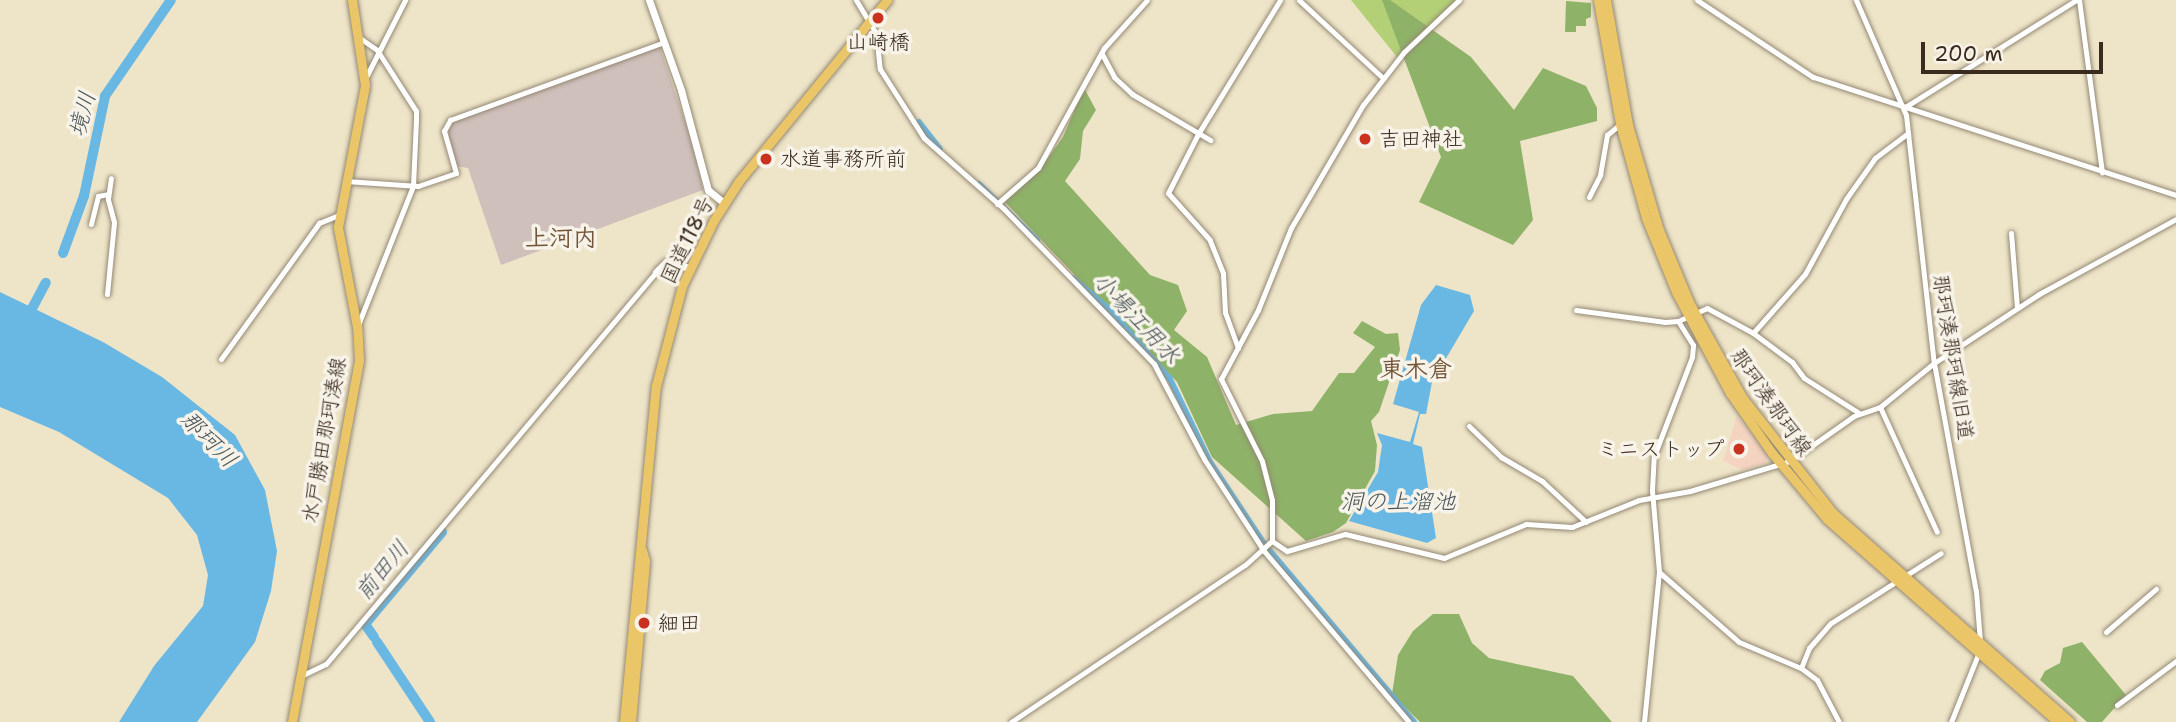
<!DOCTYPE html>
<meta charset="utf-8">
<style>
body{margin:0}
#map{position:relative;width:2176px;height:722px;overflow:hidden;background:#eee5c9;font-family:"Shantell Sans","Klee One",sans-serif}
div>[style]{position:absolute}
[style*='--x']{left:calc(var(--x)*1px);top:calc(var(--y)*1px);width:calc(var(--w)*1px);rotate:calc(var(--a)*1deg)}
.built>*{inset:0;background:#f4d3c1}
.industrial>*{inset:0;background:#d0c0bc}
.green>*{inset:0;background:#b3d077}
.forest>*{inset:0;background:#8eb268}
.water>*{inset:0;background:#69b7e3}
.canal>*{height:6px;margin:-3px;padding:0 3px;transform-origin:3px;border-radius:3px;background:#69b7e3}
.river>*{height:10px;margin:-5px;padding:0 5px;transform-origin:5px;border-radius:5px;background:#69b7e3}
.roads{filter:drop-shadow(0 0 2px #948874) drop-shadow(0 0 2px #948874)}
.minor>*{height:5px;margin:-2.5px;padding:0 2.5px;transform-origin:2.5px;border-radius:2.5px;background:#fff}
.tertiary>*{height:7px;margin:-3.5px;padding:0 3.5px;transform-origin:3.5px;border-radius:3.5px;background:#fff}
.primary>*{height:9px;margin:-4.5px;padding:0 4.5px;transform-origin:4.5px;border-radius:4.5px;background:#eac669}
.trunk>*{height:9px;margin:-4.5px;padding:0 4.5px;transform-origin:4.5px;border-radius:4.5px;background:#eac669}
.dots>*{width:19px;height:19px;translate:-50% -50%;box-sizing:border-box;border:4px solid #f7f3e8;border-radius:50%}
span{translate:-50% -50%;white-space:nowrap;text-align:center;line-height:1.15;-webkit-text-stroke:7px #f7f3e8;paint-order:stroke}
.poi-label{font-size:21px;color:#3b2a1e}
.left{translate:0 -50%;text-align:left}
.right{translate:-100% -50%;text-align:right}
.street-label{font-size:21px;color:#3b2a1e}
.water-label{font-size:23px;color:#495459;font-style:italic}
.quarter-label{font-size:24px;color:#74563a;font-weight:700}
.scale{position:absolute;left:1921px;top:42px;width:182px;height:32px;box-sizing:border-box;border:4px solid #3b2a1e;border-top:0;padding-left:9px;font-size:21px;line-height:24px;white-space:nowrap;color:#3b2a1e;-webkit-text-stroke:5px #f7f3e8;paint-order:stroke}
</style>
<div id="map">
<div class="built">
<i style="clip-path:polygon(1737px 416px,1768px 455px,1766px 463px,1743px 470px,1723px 461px)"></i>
</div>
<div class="industrial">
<i style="clip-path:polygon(659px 45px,693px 145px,703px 190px,501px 265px,468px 168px,456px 166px,447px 129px,452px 122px)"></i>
</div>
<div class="green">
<i style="clip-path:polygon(1351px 0,1456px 0,1397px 57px)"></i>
</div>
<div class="forest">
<i style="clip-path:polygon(1382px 0,1390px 0,1471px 57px,1514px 110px,1543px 68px,1586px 86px,1597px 108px,1597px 121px,1520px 141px,1533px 220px,1513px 245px,1419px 202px,1441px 157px)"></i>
<i style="clip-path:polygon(1566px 1px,1591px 3px,1591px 17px,1586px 19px,1586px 26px,1576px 26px,1576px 32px,1565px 32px)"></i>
<i style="clip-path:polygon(1084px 88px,1096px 110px,1083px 131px,1080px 159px,1065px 181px,1150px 275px,1178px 285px,1187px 311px,1174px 330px,1207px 357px,1236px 425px,1273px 414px,1312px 411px,1339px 373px,1354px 373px,1375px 347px,1353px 333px,1362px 321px,1386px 334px,1398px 333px,1400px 350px,1379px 412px,1371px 421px,1377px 445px,1375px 471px,1346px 523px,1333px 532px,1306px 541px,1212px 457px,1177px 382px,1005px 202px,1038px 172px,1063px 137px)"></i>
<i style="clip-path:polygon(1433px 614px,1459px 614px,1472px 643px,1489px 658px,1573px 676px,1612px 722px,1420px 722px,1392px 694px,1398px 655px,1413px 631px)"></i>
<i style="clip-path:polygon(2082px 642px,2126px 695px,2102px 722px,2087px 722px,2040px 680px,2045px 671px,2060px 663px,2063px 648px)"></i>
</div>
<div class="water">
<i style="clip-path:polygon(1436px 285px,1470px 295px,1474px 311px,1432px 382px,1426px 414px,1420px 414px,1413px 444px,1422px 447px,1436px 538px,1427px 543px,1349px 521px,1378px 472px,1382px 445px,1377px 433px,1410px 442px,1419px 412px,1393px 404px,1421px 305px)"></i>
<i style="clip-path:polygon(0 292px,103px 342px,162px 377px,235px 435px,265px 490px,277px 551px,271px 591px,255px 642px,197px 722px,119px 722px,154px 666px,203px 606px,208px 575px,197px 535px,168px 498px,59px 432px,0 407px)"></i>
</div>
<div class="canal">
<i style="--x:919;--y:122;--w:34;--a:52"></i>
<i style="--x:979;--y:184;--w:81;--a:44"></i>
<i style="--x:1073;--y:278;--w:50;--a:41"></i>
<i style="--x:1111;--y:311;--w:90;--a:49.1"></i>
<i style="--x:1170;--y:379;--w:92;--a:64.3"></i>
<i style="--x:1210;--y:462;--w:100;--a:56.5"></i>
<i style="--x:1265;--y:545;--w:231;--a:49.9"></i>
</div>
<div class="river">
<i style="--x:63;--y:253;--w:61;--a:-69.8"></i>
<i style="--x:84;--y:196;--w:102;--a:-78.1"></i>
<i style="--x:105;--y:96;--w:116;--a:-55.5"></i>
<i style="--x:27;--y:318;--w:40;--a:-62"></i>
<i style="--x:374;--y:637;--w:16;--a:-125"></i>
<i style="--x:365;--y:624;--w:120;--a:-50.1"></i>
<i style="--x:377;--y:642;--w:96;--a:56.5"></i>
</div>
<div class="roads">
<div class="minor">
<i style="--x:856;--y:0;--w:39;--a:59"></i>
<i style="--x:876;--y:33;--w:36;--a:84"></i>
<i style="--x:880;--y:69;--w:82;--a:57.5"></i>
<i style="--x:924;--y:138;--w:107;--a:41.6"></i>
<i style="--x:1004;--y:209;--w:216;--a:45.9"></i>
<i style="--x:1154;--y:364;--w:107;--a:62.2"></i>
<i style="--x:1204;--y:459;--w:110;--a:56.9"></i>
<i style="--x:1264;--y:551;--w:224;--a:49.7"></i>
<i style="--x:1299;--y:0;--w:115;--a:42.9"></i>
<i style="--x:1697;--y:0;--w:139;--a:33.6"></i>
<i style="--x:1813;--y:77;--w:382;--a:18"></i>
<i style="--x:1856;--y:0;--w:125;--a:66.5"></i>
<i style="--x:1906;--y:115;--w:250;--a:83.6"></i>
<i style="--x:1934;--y:363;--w:232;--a:79.6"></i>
<i style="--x:1976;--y:591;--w:51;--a:85.5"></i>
<i style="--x:2079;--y:0;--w:174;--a:82.4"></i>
<i style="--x:357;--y:36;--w:24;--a:35"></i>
<i style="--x:377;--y:50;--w:72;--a:57.4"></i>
<i style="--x:416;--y:111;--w:9;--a:90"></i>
<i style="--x:416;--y:120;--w:66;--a:92.6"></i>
<i style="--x:413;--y:186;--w:149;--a:111.6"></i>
<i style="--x:1102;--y:54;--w:26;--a:62"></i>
<i style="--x:1114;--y:77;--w:25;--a:43"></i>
<i style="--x:1132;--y:94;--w:91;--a:30.5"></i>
<i style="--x:365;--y:79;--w:89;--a:-63.1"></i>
<i style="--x:1905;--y:107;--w:202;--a:-32"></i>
<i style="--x:346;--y:181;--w:72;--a:4"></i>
<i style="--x:418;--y:186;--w:40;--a:-18.9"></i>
<i style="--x:456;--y:173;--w:44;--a:-105.9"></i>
<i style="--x:444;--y:131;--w:13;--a:-61"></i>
<i style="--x:450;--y:120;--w:228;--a:-20"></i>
<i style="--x:1589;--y:197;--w:25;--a:-63"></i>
<i style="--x:1600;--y:175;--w:41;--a:-80.1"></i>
<i style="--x:1607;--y:135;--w:17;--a:-40"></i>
<i style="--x:997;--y:204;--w:55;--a:-41.3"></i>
<i style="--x:1038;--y:168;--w:137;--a:-61.2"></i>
<i style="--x:1104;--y:48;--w:64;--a:-48.1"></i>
<i style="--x:91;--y:224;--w:29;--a:-76"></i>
<i style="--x:98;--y:196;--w:10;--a:-11"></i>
<i style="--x:2011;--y:233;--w:75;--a:85.4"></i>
<i style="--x:107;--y:294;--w:72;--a:-84.4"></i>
<i style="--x:114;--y:222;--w:24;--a:-105"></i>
<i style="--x:108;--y:199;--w:21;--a:-82"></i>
<i style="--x:1576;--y:310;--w:90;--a:7.7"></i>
<i style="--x:1665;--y:322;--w:13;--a:-4"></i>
<i style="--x:1678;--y:321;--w:32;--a:-24"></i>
<i style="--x:1707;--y:308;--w:52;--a:28.5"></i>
<i style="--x:1753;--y:333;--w:49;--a:36.6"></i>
<i style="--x:1792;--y:362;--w:20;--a:53"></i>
<i style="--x:1804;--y:378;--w:65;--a:32.5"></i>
<i style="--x:1753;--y:333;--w:79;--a:-48.6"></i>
<i style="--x:1805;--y:274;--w:85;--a:-61.3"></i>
<i style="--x:1846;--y:199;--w:50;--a:-54.7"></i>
<i style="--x:1875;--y:158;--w:41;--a:-37.1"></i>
<i style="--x:1238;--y:348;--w:38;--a:-110"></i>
<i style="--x:1225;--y:312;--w:39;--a:-93"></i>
<i style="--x:1223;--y:273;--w:35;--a:-112"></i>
<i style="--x:1210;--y:240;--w:63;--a:-131.8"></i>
<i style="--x:1168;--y:193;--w:66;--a:-63"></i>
<i style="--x:1198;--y:134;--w:157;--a:-58.5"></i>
<i style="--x:221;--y:359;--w:168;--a:-54.2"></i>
<i style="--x:319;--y:223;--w:22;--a:-22"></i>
<i style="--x:1880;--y:407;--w:137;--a:65.5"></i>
<i style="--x:1469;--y:426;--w:45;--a:44.1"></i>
<i style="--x:1501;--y:457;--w:48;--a:30.3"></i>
<i style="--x:1542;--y:481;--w:60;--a:43"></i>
<i style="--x:1272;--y:541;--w:18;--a:34"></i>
<i style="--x:1287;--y:551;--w:60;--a:-16.3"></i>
<i style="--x:1345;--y:534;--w:102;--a:13.6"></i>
<i style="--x:1444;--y:558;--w:89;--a:-22.5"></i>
<i style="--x:1526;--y:524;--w:46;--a:3.7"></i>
<i style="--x:1572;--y:527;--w:72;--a:-21.9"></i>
<i style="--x:1639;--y:500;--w:52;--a:-10"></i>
<i style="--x:1690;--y:491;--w:104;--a:-16.7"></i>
<i style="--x:1790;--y:461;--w:78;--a:-35.1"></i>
<i style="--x:1854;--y:416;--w:28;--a:-19"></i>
<i style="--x:1880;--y:407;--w:70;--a:-39.2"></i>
<i style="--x:1934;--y:363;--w:126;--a:-33.3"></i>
<i style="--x:2039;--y:294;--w:156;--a:-28.7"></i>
<i style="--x:1659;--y:572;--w:106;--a:41.2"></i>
<i style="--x:1739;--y:642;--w:67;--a:22.8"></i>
<i style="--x:1801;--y:668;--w:20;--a:37"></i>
<i style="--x:1817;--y:680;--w:47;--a:62.4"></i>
<i style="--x:2106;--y:632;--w:66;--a:-40.7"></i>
<i style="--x:1801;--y:668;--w:22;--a:-68"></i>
<i style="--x:1809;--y:648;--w:33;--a:-49"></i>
<i style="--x:1831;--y:623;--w:130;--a:-32.5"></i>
<i style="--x:303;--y:675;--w:25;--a:-26"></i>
<i style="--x:326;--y:664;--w:512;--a:-49.91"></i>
<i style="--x:2117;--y:705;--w:74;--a:-36.7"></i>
<i style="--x:1011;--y:722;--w:282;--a:-33.9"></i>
<i style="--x:1245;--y:565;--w:36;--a:-42"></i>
<i style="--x:1272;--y:541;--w:41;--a:-90"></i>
<i style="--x:1272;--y:500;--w:40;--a:-104.4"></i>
<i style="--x:1262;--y:461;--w:92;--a:-116.6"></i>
<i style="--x:1221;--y:379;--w:78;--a:-61.8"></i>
<i style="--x:1258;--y:310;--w:88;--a:-68.1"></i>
<i style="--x:1291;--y:228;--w:143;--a:-59.7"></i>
<i style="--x:1363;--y:105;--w:67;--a:-52.3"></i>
<i style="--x:1404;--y:52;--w:76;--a:-43.4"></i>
<i style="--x:1644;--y:722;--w:151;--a:-84.3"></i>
<i style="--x:1659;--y:572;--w:82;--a:-94.9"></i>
<i style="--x:1652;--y:490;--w:34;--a:-87"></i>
<i style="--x:1654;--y:456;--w:106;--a:-69"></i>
<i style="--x:1692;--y:357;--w:12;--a:-85"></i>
<i style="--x:1693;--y:345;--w:28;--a:-122"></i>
<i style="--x:1951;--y:722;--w:75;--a:-68.2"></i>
</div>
<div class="tertiary">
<i style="--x:649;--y:0;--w:96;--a:70.4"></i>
<i style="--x:681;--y:90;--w:104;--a:74.9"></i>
<i style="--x:708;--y:190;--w:21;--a:39"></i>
<i style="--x:656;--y:272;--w:14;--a:-45"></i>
<i style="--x:666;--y:262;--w:25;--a:14"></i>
</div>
<div class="primary">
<i style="--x:1598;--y:0;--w:126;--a:79.9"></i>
<i style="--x:1620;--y:124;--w:98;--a:74.5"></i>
<i style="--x:1646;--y:218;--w:80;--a:67.9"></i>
<i style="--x:1676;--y:292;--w:115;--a:61.9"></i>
<i style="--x:1730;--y:393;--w:73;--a:55"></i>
<i style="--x:1772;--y:453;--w:86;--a:50.2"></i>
<i style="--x:1827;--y:519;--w:308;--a:41.3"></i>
<i style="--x:1606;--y:0;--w:127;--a:80"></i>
<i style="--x:1628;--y:125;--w:109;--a:73.6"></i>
<i style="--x:1659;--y:230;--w:78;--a:67.4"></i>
<i style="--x:1689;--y:302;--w:109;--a:60.8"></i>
<i style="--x:1742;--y:397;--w:147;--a:51.9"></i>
<i style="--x:1833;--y:513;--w:316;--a:41.4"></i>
<i style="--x:292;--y:722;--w:368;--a:-79.5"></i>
<i style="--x:359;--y:360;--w:33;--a:-93"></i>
<i style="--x:357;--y:327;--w:102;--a:-100.8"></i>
<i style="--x:338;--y:227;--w:145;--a:-79.2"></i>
<i style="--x:365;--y:85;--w:86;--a:-98.7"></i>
</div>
<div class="trunk">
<i style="--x:624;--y:722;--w:338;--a:-84.6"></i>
<i style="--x:656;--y:386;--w:103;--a:-75.4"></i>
<i style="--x:682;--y:286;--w:73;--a:-64.1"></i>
<i style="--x:714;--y:220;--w:46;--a:-57.3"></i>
<i style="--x:739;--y:181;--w:234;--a:-50.7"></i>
<i style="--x:631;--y:722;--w:162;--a:-85"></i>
<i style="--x:645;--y:561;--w:11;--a:-105"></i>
</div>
</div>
<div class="dots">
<i style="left:878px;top:18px;background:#c8321e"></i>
<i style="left:1365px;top:139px;background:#c8321e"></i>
<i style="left:766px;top:159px;background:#c8321e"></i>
<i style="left:1739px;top:449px;background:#c8321e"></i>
<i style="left:644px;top:623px;background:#c8321e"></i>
</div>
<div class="poi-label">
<span style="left:878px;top:42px">山崎橋</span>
<span class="left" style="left:1379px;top:139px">吉田神社</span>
<span class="left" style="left:780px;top:159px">水道事務所前</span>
<span class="right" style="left:1725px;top:449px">ミニストップ</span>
<span class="left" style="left:658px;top:623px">細田</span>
</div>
<div class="street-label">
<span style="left:687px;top:240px;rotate:-64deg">国道118号</span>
<span style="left:1953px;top:357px;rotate:81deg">那珂湊那珂線旧道</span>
<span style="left:1771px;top:402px;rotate:55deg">那珂湊那珂線</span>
<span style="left:324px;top:440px;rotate:-80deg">水戸勝田那珂湊線</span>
</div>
<div class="water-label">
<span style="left:82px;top:114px;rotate:-75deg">境川</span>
<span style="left:1137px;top:318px;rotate:47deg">小場江用水</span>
<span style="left:209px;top:439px;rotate:45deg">那珂川</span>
<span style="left:1398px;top:501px">洞の上溜池</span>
<span style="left:382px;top:570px;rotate:-50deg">前田川</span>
</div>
<div class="quarter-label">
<span style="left:561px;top:239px">上河内</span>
<span style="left:1416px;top:370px">東木倉</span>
</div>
<div class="scale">200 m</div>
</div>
